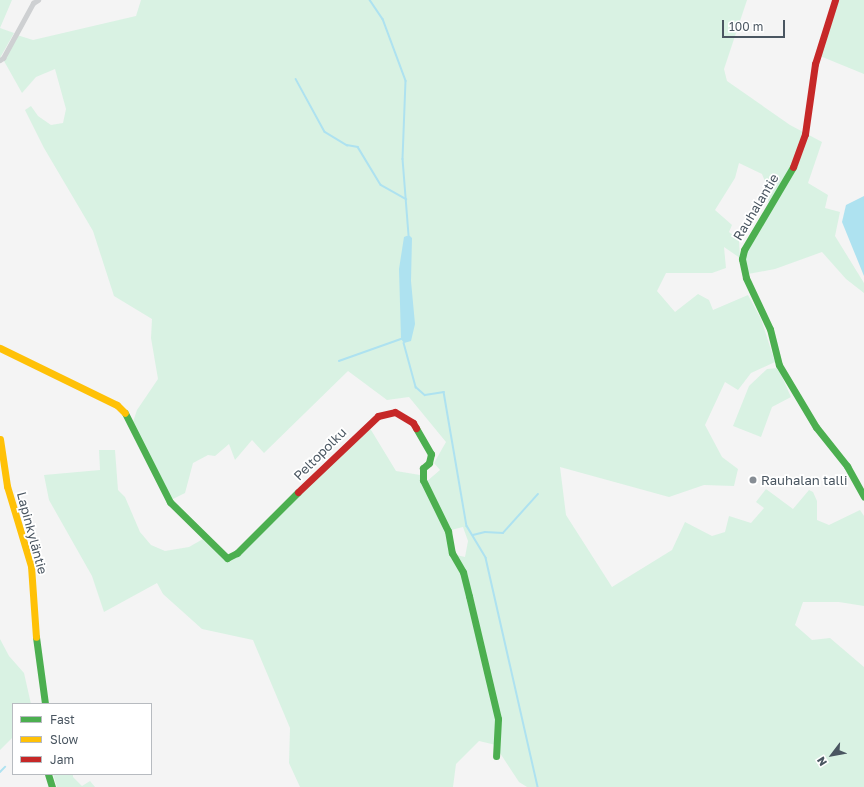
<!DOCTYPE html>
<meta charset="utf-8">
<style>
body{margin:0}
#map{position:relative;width:864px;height:787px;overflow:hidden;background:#f4f4f4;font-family:"Golos Text",sans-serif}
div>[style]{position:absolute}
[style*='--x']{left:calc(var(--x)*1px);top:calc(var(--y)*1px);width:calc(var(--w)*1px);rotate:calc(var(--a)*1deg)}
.green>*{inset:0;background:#d9f2e3}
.water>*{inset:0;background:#aee2f0}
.stream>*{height:1.5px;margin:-0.75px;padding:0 0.75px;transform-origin:0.75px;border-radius:0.75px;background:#aee2f0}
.street>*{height:5px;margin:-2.5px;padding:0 2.5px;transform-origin:2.5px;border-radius:2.5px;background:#ced0d2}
.fast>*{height:7px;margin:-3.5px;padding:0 3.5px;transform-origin:3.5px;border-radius:3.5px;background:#4caf50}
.slow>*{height:7px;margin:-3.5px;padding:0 3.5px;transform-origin:3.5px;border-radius:3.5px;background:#ffc107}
.jam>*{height:7px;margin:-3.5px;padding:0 3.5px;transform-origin:3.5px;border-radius:3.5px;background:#c62828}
.dots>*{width:11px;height:11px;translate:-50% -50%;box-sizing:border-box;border:2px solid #fff;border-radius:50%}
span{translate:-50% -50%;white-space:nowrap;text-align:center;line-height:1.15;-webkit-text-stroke:3.5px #fff;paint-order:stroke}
.street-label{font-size:13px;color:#4a5661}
.poi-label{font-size:13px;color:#4a5661}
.left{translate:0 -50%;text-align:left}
.legend{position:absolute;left:12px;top:703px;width:140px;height:72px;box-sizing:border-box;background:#fff;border:1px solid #b7bbc0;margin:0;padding:5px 7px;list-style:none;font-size:12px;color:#4a5661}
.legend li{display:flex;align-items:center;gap:8px;height:20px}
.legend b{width:20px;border:1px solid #b7bbc0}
.north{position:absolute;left:812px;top:735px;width:40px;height:40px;-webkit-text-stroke:3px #fff;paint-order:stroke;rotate:238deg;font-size:11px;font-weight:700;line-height:16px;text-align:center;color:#4a5661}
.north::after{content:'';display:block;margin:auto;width:14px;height:18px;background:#4a5661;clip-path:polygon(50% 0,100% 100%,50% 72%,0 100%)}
.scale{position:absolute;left:722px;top:20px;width:63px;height:18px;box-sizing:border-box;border:2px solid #4a5661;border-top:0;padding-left:5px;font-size:12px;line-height:14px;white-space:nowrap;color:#4a5661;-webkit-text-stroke:3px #fff;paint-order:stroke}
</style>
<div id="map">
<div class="green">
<i style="clip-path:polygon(0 0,12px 0,0 28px,14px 33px,0 58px)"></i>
<i style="clip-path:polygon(141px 0,747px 0,724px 69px,727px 81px,790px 125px,822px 142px,808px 183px,828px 195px,825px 208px,840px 212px,835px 236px,864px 283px,864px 293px,846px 279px,822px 252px,775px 269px,748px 274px,743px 259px,772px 205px,768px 201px,768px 189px,762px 174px,739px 163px,735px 178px,715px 210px,732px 225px,729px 232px,739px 240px,740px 258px,724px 247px,726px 268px,712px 273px,666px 273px,657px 291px,675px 312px,698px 294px,709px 300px,713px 310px,748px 295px,761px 319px,775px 362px,751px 373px,738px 390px,725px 382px,705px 425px,722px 457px,738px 469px,734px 486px,704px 485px,669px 497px,560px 467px,566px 515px,612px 587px,672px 550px,685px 522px,712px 536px,725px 532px,729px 516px,751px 523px,764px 508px,756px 502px,766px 489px,793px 509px,809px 490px,813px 492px,817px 501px,817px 520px,829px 525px,860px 510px,864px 516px,864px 606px,839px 602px,803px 602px,795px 625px,812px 640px,830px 638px,864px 667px,864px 787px,527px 787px,519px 782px,498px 750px,501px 720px,456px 555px,465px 557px,468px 541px,463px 527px,451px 530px,426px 482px,440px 470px,434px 463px,446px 442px,409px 397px,387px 400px,348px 371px,264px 453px,252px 440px,235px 460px,229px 444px,215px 456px,208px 455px,193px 463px,185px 493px,171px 500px,133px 422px,137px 410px,158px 379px,151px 338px,152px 319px,114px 296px,93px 231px,44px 148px,25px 110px,31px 106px,38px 116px,51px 125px,63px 123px,66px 109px,55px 69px,36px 77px,22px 93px,4px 61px,17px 35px,33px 40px,136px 16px)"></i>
<i style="clip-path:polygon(835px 0,864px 0,864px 74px,820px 56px)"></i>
<i style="clip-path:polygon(778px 368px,791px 397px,772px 407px,761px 437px,733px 426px,749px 386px,767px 369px)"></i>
<i style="clip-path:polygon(368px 425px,396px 471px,420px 475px,448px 534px,460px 570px,496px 719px,496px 745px,479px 741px,456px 764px,453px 787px,300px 787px,289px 763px,290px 728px,253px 640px,202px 629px,163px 594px,157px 583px,104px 612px,92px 576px,49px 500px,44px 475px,100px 470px,99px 450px,115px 450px,118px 490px,125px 497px,140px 532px,151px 545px,165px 551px,189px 547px,203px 539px,226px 561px)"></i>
<i style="clip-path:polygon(0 639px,9px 656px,24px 673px,31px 704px,13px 704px,13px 737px,0 750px)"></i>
<i style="clip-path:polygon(53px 774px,73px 774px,73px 777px,82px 786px,90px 781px,95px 787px,57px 787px)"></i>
</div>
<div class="water">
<i style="clip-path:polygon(864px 196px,864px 276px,842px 222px,846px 205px)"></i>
<i style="clip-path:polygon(409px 235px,412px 238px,411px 281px,415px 324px,411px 341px,404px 343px,401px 339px,399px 269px,404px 237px)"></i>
</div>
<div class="stream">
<i style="--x:370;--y:0;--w:23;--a:56"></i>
<i style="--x:383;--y:19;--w:66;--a:69.6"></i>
<i style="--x:406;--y:81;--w:78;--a:92.2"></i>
<i style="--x:403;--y:159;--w:76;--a:85.5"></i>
<i style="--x:296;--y:79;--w:60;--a:61.3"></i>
<i style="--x:325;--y:132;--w:26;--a:31"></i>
<i style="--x:347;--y:145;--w:11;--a:10"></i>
<i style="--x:358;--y:147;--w:44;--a:58.8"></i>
<i style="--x:381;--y:185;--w:29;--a:29"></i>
<i style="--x:404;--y:343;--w:46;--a:74.7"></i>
<i style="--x:416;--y:387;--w:12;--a:42"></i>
<i style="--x:425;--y:395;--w:19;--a:-9"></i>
<i style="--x:444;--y:392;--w:136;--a:80.3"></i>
<i style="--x:467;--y:526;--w:37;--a:59"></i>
<i style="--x:486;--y:558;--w:235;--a:77.2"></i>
<i style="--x:339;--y:361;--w:66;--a:-19.5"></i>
<i style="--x:473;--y:535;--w:12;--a:-14"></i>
<i style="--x:485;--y:532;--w:18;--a:3"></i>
<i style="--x:503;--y:533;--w:52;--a:-48.1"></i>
<i style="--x:0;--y:772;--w:7;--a:-45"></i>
</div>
<div class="street">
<i style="--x:0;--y:60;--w:4;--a:-34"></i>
<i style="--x:3;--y:58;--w:63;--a:-61.4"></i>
<i style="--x:33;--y:3;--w:6;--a:-31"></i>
</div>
<div class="fast">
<i style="--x:793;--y:167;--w:96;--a:120.6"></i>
<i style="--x:744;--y:250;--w:9;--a:103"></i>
<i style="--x:742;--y:259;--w:19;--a:78"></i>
<i style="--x:746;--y:278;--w:56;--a:64.8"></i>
<i style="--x:770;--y:329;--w:37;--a:76"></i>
<i style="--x:779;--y:365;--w:72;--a:59.2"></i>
<i style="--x:816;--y:427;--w:50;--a:51.5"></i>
<i style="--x:847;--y:466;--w:35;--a:61"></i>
<i style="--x:125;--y:413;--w:100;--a:63.2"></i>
<i style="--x:170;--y:502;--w:80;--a:44.5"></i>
<i style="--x:227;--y:558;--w:11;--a:-27"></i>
<i style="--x:237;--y:553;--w:86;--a:-45"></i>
<i style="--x:416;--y:428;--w:30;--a:60"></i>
<i style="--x:431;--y:454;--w:9;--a:103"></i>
<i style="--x:429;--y:463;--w:8;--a:140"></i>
<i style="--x:423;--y:468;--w:12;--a:90"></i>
<i style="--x:423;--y:480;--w:57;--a:63.9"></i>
<i style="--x:448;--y:531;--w:22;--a:80"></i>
<i style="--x:452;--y:553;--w:22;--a:60"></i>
<i style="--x:463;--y:572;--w:25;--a:76"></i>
<i style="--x:469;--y:596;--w:126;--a:76.7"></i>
<i style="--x:498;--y:719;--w:37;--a:93"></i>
<i style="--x:36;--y:637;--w:68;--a:82.3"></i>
<i style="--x:48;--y:774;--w:14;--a:73"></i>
</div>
<div class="slow">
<i style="--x:0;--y:348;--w:130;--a:26"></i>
<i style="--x:117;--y:405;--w:11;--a:45"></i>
<i style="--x:0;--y:439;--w:48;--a:81.5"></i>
<i style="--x:7;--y:486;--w:84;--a:73.3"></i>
<i style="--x:31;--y:566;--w:71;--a:86"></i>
</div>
<div class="jam">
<i style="--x:793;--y:167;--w:35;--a:-70"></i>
<i style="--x:805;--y:134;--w:71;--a:-81.9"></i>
<i style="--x:815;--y:64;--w:67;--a:-72.6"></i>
<i style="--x:298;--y:492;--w:110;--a:-43.5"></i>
<i style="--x:378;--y:416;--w:17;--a:-13"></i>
<i style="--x:395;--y:412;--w:21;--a:31"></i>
<i style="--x:413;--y:423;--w:6;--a:59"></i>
</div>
<div class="dots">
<i style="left:753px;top:480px;background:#868d94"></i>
</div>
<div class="street-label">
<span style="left:756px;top:207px;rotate:-59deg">Rauhalantie</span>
<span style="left:320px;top:454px;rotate:-45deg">Peltopolku</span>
<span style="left:32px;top:533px;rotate:75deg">Lapinkyläntie</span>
</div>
<div class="poi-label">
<span class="left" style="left:761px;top:480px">Rauhalan talli</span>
</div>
<ul class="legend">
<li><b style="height:5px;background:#4caf50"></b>Fast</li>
<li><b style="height:5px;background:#ffc107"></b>Slow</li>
<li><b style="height:5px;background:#c62828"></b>Jam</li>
</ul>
<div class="north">N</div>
<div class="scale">100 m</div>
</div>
